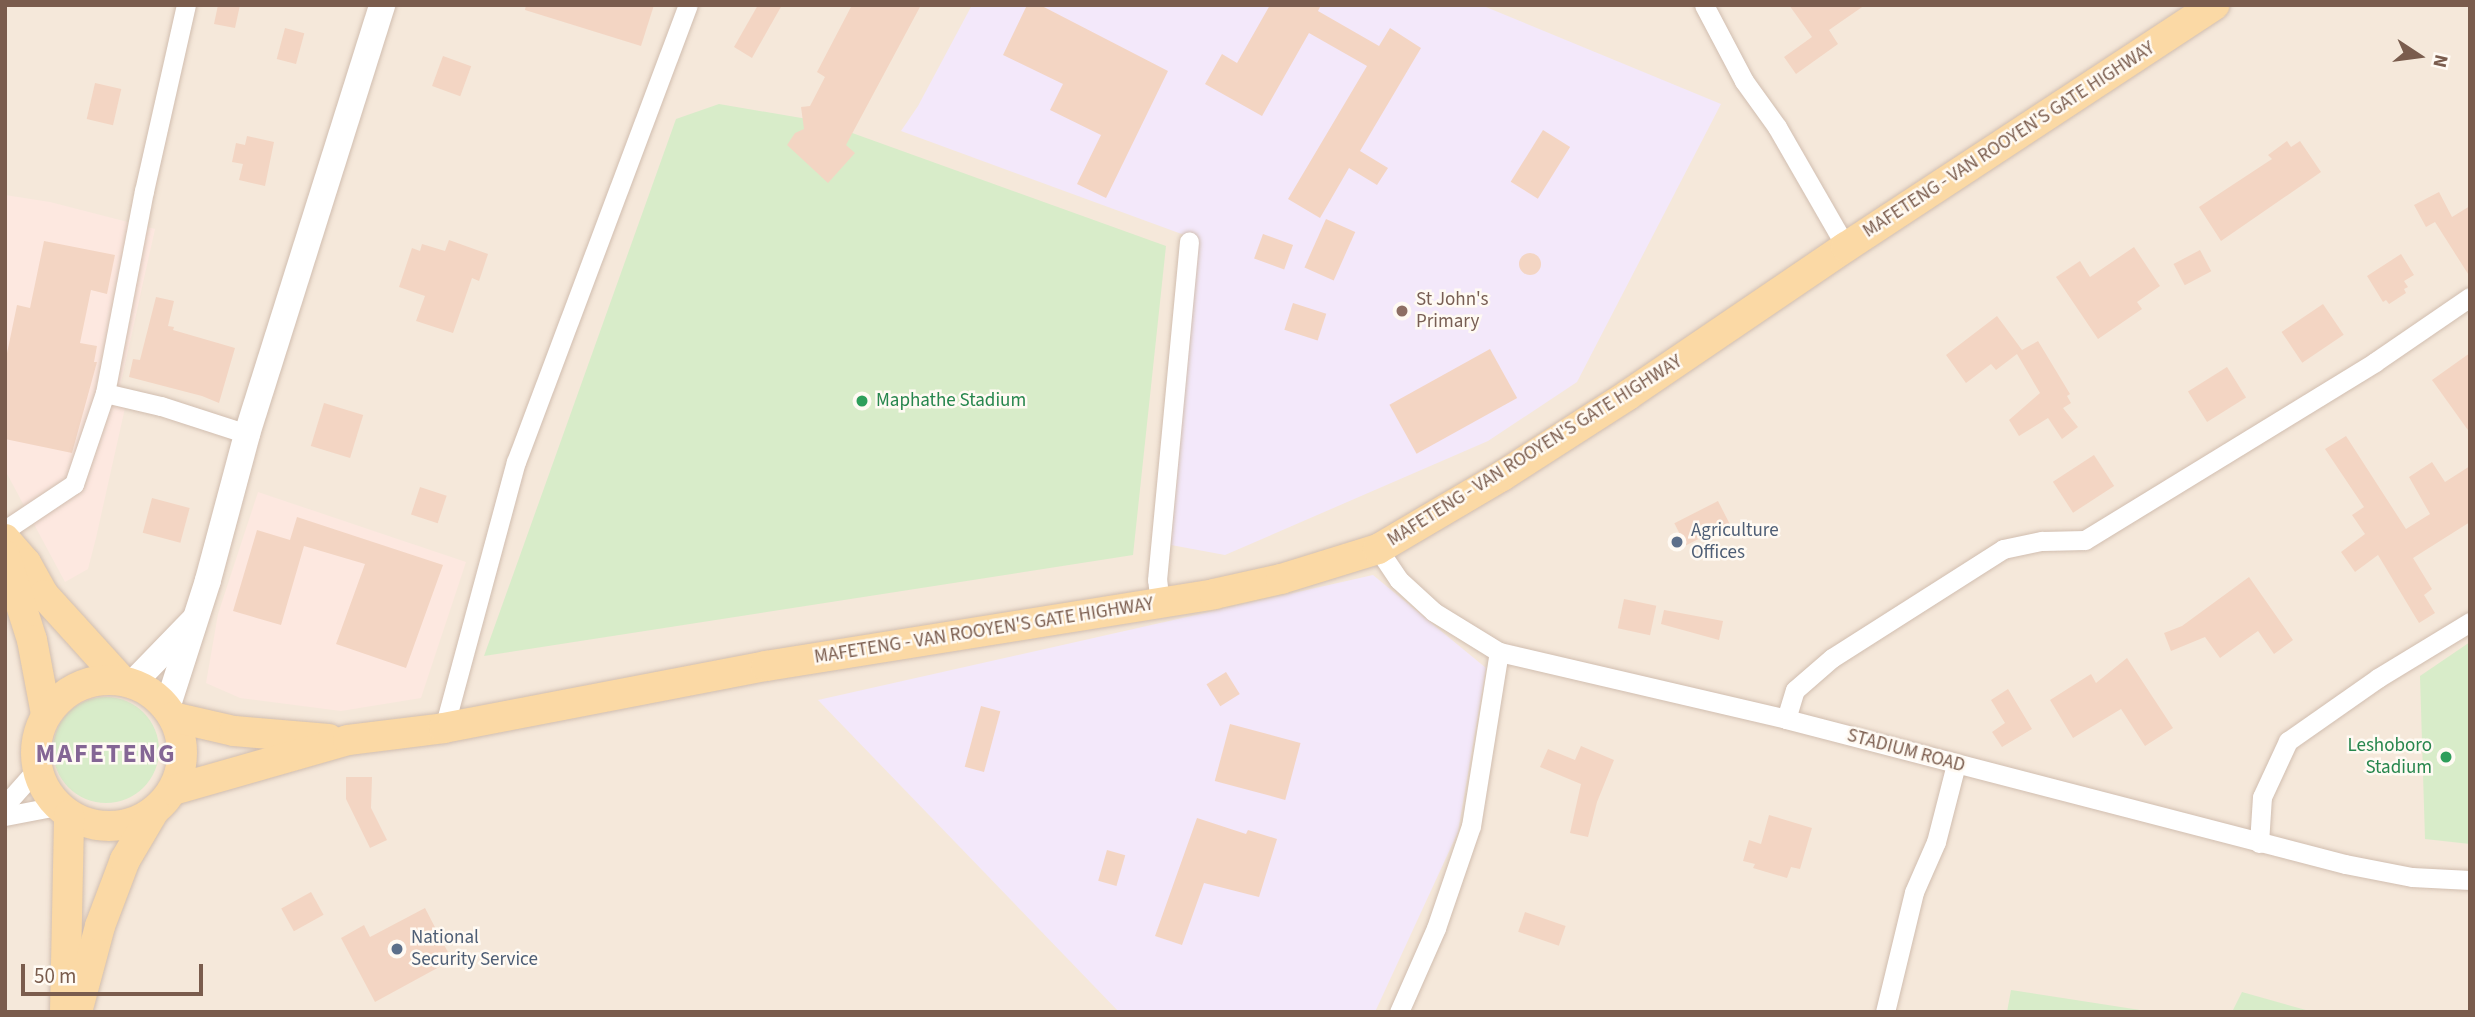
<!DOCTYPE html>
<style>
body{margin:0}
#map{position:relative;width:2475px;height:1017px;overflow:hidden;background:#fdf6ec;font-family:"Source Sans 3",sans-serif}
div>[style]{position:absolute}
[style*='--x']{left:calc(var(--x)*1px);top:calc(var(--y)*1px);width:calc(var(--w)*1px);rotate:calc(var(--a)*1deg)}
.residential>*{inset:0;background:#f5e8da;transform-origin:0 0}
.commercial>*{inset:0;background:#fde8e0}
.education>*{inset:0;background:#f3e8fa}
.green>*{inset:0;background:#d8ecc9}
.round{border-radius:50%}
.building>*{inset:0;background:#f3d5c3;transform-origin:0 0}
.roads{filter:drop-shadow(0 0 2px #d1beb0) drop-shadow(0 0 2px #d1beb0)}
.street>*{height:19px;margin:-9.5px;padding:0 9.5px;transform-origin:9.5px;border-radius:9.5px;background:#fff}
.secondary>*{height:26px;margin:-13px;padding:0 13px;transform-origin:13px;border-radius:13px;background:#fff}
.primary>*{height:30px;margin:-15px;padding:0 15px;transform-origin:15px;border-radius:15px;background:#fbd9a5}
.primary>.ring{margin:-15px;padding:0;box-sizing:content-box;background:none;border:30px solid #fbd9a5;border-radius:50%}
.dots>*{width:19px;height:19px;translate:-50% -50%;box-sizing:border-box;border:4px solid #fffaf3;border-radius:50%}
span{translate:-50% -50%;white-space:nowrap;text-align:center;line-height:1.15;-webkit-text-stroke:5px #fffaf3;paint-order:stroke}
.street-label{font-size:19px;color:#7a5c4d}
.education-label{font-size:19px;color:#785e54}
.left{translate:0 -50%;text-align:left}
.leisure-label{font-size:19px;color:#27864d}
.right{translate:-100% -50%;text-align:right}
.service-label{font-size:19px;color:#4e5e75}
.district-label{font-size:26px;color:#846695;font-weight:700;letter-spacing:2px}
.frame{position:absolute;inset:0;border:7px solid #7a5c4d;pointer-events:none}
.north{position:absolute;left:2384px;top:21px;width:70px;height:70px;-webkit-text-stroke:5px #fffaf3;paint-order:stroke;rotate:103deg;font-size:19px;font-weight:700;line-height:28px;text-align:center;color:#7a5c4d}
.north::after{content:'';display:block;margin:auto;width:24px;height:32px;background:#7a5c4d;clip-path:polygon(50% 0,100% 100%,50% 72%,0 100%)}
.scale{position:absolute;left:21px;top:964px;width:182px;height:32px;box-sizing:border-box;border:4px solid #7a5c4d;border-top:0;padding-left:9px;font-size:21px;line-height:24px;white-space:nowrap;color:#7a5c4d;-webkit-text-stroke:5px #fffaf3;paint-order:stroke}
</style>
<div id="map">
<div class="residential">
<i style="left:5px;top:5px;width:2465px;height:1007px"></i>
</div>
<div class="commercial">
<i style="clip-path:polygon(5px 195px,50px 202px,155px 229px,120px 387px,129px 390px,96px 538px,88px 569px,65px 582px,5px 470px)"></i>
<i style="clip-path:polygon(258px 492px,466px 562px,421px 698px,341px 711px,240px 698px,206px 683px,218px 614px)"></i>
</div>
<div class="education">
<i style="clip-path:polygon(972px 5px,1481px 5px,1721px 104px,1577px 382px,1488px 441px,1225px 555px,1171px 545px,1198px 240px,901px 131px,918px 106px)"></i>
<i style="clip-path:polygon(1373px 575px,1486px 668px,1458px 832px,1375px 1012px,1119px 1012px,818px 700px)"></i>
</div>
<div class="green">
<i style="clip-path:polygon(719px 104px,819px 121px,1166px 246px,1133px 555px,484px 656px,676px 119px)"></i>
<i style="clip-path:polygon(2470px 642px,2470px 844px,2425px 839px,2420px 676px)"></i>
<i class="round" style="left:53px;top:697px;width:106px;height:106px"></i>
<i style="clip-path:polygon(2011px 990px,2153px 1012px,2007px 1012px)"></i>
<i style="clip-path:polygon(2242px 992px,2313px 1012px,2232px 1012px)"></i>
</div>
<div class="building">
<i style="clip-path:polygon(218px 5px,240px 5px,235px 28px,214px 24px)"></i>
<i style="clip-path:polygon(526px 5px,654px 5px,641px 46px,525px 10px)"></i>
<i style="clip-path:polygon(758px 5px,782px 5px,752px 58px,734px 47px)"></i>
<i style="clip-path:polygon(852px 5px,921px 5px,846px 145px,855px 153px,828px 183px,787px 145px,795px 133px,804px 129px,801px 107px,810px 106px,825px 77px,817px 72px)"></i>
<i style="clip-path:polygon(1027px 5px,1040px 5px,1168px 71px,1106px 198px,1077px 184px,1101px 135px,1050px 110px,1063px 84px,1003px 55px)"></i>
<i style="clip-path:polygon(1270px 5px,1321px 5px,1318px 11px,1379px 46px,1390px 28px,1421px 48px,1360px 151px,1388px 168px,1377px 185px,1349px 168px,1320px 218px,1288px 199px,1367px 66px,1309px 33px,1262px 116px,1205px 84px,1222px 54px,1237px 63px)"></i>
<i style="clip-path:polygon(1789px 5px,1865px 5px,1829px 30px,1838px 44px,1796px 74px,1784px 57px,1812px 37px)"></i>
<i style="left:285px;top:28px;width:20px;height:32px;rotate:15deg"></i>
<i style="left:443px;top:56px;width:30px;height:32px;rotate:20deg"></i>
<i style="left:95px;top:83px;width:27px;height:37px;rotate:13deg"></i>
<i style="left:1543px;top:130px;width:32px;height:61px;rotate:32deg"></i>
<i style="clip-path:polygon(247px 136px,274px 142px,265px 186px,239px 180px,243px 164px,232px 162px,236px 143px,245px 145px)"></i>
<i style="clip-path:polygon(2287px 141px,2291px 147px,2300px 141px,2321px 172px,2221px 241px,2199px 207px,2272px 159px,2268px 155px)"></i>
<i style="clip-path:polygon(2439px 192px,2452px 217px,2470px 206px,2470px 277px,2435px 222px,2426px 227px,2414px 205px)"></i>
<i style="left:1326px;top:219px;width:32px;height:53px;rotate:24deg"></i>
<i style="left:1263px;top:234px;width:32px;height:26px;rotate:20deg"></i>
<i style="clip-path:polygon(449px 240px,488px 254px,479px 281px,472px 278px,453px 333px,416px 321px,425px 296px,399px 287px,412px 248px,420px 251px,422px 244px,445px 251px)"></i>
<i style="clip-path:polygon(44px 241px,115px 255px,107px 294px,91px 290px,80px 343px,97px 346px,94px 362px,97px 362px,72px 453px,5px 439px,5px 363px,17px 305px,30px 308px)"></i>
<i style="clip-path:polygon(2134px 247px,2160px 286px,2137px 302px,2142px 309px,2098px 339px,2056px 277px,2080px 261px,2090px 277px)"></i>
<i style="left:2200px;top:250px;width:24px;height:30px;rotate:62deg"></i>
<i class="round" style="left:1519px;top:253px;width:22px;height:22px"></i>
<i style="clip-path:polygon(2401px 254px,2414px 275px,2404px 281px,2408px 287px,2404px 289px,2406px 293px,2389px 304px,2386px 300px,2383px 302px,2367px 276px)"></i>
<i style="clip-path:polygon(156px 297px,174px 301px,168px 326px,174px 327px,173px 330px,235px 348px,219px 403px,202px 396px,129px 377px,133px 359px,140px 360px)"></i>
<i style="left:1293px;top:303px;width:35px;height:28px;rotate:18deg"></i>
<i style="left:2323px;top:304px;width:37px;height:50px;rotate:56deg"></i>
<i style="clip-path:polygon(1997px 316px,2022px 350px,2038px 341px,2070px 394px,2067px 396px,2071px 403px,2063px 408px,2078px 427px,2062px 439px,2048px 418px,2019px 436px,2009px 420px,2040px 393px,2017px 354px,1996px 370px,1991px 364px,1966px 383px,1946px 355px)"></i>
<i style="left:1490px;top:349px;width:56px;height:115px;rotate:61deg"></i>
<i style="clip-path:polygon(2470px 353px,2470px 433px,2432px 380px)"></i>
<i style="left:2227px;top:367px;width:36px;height:46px;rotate:58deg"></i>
<i style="left:324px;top:403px;width:41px;height:45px;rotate:17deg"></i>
<i style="clip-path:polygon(2346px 436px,2406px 529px,2430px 514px,2409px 477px,2432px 462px,2445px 482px,2470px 466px,2470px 522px,2413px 558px,2432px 589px,2424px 595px,2435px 613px,2419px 623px,2378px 555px,2355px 572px,2341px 552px,2365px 534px,2352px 515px,2364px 507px,2325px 449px)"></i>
<i style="left:2094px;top:455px;width:37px;height:49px;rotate:57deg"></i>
<i style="left:420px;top:487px;width:28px;height:29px;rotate:18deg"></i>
<i style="left:152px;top:498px;width:39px;height:36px;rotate:15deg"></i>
<i style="left:1718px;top:501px;width:25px;height:49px;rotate:63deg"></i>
<i style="clip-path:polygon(297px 517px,443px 565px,406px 668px,336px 644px,365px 564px,304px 546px,281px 625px,233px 611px,257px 530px,290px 540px)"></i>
<i style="clip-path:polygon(2249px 577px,2293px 640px,2274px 654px,2258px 631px,2220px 658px,2205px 637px,2171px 651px,2164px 633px,2182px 626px)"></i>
<i style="left:1624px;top:599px;width:33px;height:30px;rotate:12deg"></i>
<i style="clip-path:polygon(1664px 610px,1723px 621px,1719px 640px,1661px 624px)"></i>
<i style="clip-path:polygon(2127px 658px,2173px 728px,2145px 746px,2121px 709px,2073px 738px,2050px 700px,2091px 674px,2096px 683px)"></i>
<i style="left:1226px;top:672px;width:26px;height:23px;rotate:58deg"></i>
<i style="clip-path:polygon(2008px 689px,2032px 729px,2002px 747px,1992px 732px,2005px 723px,1991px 700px)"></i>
<i style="left:981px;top:706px;width:20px;height:63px;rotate:15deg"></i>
<i style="left:1230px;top:724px;width:73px;height:59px;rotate:15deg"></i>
<i style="clip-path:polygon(1581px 746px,1614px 760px,1597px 802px,1588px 837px,1570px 833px,1581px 784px,1540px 767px,1548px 749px,1575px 760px)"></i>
<i style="clip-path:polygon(346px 777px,372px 777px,371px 808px,387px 840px,370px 848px,346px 799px)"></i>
<i style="clip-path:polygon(1769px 815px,1812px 828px,1800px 869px,1791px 867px,1787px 878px,1753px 868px,1755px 864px,1743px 861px,1749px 840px,1761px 844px)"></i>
<i style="clip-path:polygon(1197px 818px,1246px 834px,1248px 830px,1277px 839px,1259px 897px,1204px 883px,1182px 945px,1155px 936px)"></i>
<i style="left:1107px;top:850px;width:19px;height:32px;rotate:16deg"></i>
<i style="left:311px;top:892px;width:26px;height:34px;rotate:61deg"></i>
<i style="clip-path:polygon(425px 908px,452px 960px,375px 1002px,341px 938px,364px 925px,370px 937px)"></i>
<i style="left:1525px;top:912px;width:43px;height:21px;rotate:19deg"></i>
</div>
<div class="roads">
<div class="street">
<i style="--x:1704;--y:5;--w:86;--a:62.2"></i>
<i style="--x:1744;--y:81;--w:57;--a:54.3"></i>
<i style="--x:1777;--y:127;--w:138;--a:60.1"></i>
<i style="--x:105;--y:393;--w:57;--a:13.1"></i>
<i style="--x:161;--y:406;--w:90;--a:18"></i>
<i style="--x:5;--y:530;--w:83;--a:-33.7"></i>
<i style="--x:74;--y:484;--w:96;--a:-71.2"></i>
<i style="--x:105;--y:393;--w:206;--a:-79.1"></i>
<i style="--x:144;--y:191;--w:191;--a:-77.3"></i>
<i style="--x:1378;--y:549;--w:37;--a:56"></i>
<i style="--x:1399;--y:580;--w:47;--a:42.4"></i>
<i style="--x:1434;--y:612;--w:76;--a:31.6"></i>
<i style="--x:1499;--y:652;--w:295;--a:13.1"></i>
<i style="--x:1786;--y:719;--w:577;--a:14.54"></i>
<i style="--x:2345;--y:864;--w:68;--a:11"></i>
<i style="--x:2412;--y:877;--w:58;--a:3"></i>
<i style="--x:1160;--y:603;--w:23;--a:-97"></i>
<i style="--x:1157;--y:580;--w:340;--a:-84.6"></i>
<i style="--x:1786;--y:719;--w:30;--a:-73"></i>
<i style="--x:1795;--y:690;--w:49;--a:-40.9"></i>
<i style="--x:1832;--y:658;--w:203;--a:-32.5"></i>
<i style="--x:2003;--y:549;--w:40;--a:-12"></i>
<i style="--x:2042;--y:541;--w:43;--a:-1.3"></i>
<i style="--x:2085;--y:540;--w:340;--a:-31.5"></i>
<i style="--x:2375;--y:362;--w:115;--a:-34.4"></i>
<i style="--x:444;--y:728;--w:276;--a:-74.9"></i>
<i style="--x:516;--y:462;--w:488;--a:-69.4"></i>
<i style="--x:5;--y:805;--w:48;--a:-48.4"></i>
<i style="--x:5;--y:816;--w:53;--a:-10.9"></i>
<i style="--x:2259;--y:843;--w:46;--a:-86.3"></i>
<i style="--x:2262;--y:797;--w:62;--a:-65.1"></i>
<i style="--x:2288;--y:741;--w:110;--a:-35"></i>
<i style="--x:2378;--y:678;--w:108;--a:-31.3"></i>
<i style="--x:1399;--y:1012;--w:92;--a:-66.2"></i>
<i style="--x:1436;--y:928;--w:108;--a:-71.1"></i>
<i style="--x:1471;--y:826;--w:176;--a:-80.9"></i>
<i style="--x:1885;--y:1012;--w:123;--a:-76.4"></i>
<i style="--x:1914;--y:892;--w:55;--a:-66.3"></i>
<i style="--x:1936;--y:842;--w:81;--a:-75.6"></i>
</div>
<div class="secondary">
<i style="--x:133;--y:683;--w:86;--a:-45.9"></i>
<i style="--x:167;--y:708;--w:134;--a:-72.2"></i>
<i style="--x:208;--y:580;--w:151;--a:-75"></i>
<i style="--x:247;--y:434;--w:450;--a:-72.5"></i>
</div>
<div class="primary">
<i style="--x:5;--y:539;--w:32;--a:49"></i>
<i style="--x:26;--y:563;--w:37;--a:61"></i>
<i style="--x:44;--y:595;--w:115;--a:47.8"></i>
<i style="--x:5;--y:555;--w:89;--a:72.4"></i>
<i style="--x:32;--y:640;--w:75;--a:79.3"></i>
<i class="ring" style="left:36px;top:680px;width:116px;height:116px"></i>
<i style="--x:173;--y:717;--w:63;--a:12.9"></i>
<i style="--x:234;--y:731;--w:95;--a:4.8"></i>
<i style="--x:173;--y:790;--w:182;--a:-15.9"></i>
<i style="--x:348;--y:740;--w:97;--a:-7.1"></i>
<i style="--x:444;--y:728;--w:328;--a:-10.9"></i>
<i style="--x:766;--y:666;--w:454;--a:-9.1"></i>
<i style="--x:1214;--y:594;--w:69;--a:-12.6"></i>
<i style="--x:1281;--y:579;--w:102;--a:-17.2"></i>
<i style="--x:1378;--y:549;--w:144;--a:-30.5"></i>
<i style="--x:1502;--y:476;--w:150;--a:-32.7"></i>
<i style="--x:1628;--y:395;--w:263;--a:-34.2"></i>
<i style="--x:1846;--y:247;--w:441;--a:-33.3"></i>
<i style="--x:65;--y:1012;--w:197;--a:-88.8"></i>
<i style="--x:77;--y:1012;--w:89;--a:-75"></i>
<i style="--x:100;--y:926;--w:71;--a:-69.3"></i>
<i style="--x:125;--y:860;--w:57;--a:-59.4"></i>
</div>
</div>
<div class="dots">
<i style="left:1402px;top:311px;background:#8d6e63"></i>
<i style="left:862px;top:401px;background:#2e9e5b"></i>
<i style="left:1677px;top:542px;background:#5c6f8a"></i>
<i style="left:2446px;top:757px;background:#2e9e5b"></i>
<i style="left:397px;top:949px;background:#5c6f8a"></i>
</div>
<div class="street-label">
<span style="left:2009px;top:140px;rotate:-33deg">MAFETENG - VAN ROOYEN'S GATE HIGHWAY</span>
<span style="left:1535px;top:451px;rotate:-32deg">MAFETENG - VAN ROOYEN'S GATE HIGHWAY</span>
<span style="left:984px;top:631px;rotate:-9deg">MAFETENG - VAN ROOYEN'S GATE HIGHWAY</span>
<span style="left:1906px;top:751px;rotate:15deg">STADIUM ROAD</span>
</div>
<div class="education-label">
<span class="left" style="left:1416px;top:311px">St John's<br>Primary</span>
</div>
<div class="leisure-label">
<span class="left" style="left:876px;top:401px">Maphathe Stadium</span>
<span class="right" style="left:2432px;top:757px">Leshoboro<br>Stadium</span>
</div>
<div class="service-label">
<span class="left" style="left:1691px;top:542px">Agriculture<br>Offices</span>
<span class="left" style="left:411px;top:949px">National<br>Security Service</span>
</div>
<div class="district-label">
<span style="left:106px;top:754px">MAFETENG</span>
</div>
<div class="frame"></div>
<div class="north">N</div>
<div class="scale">50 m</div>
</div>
